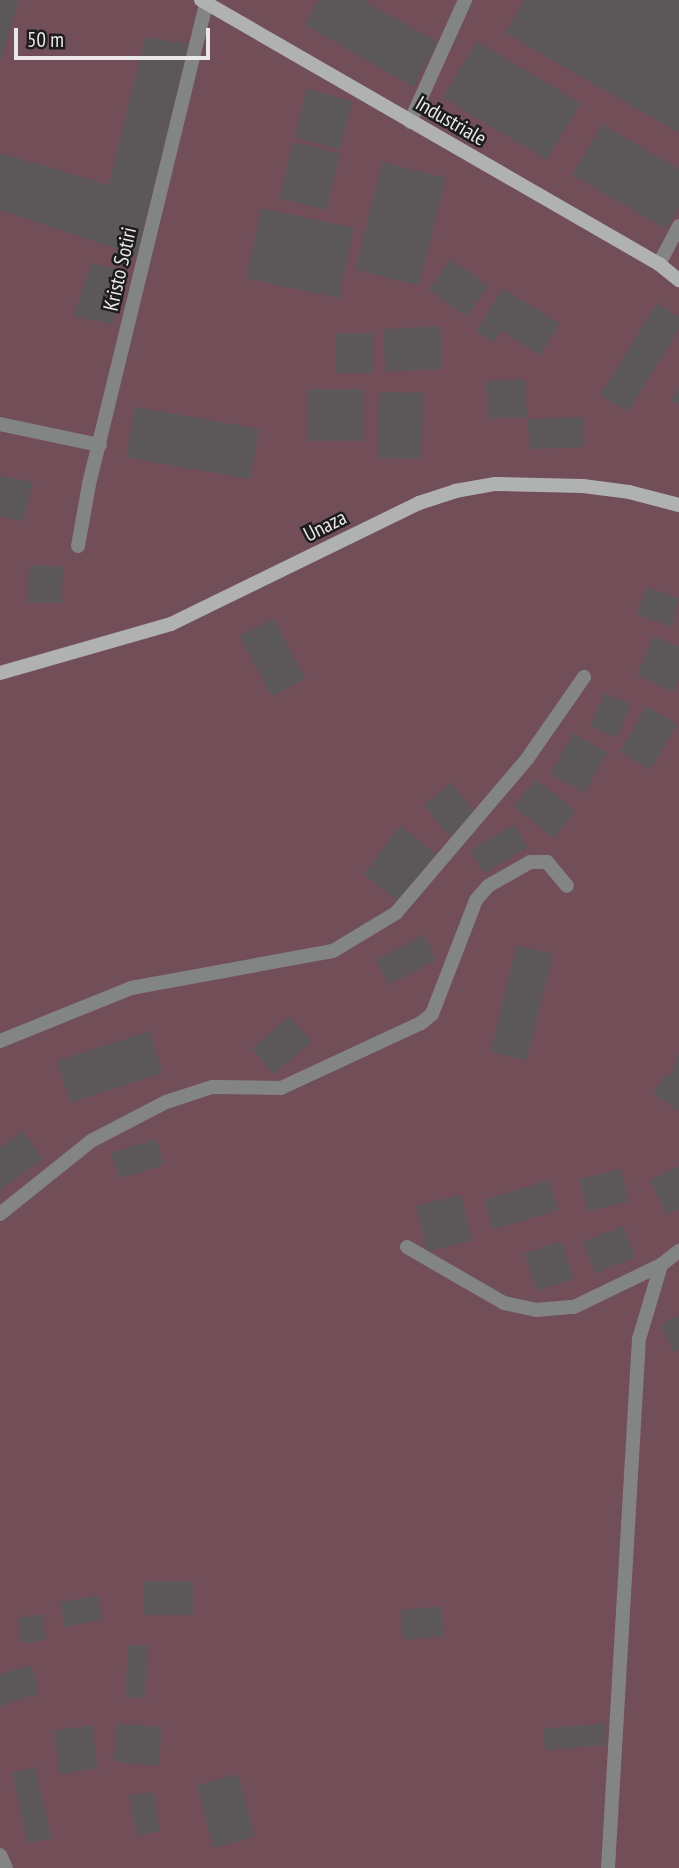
<!DOCTYPE html>
<style>
body{margin:0}
#map{position:relative;width:679px;height:1868px;overflow:hidden;background:#373434;font-family:"PT Sans Narrow",sans-serif}
div>[style]{position:absolute}
[style*='--x']{left:calc(var(--x)*1px);top:calc(var(--y)*1px);width:calc(var(--w)*1px);rotate:calc(var(--a)*1deg)}
.green>*{inset:0;background:#724e58;transform-origin:0 0}
.building>*{inset:0;background:#5c5859;transform-origin:0 0}
.service>*{height:14px;margin:-7px;padding:0 7px;transform-origin:7px;border-radius:7px;background:#838584}
.minor>*{height:14px;margin:-7px;padding:0 7px;transform-origin:7px;border-radius:7px;background:#838584}
.tertiary>*{height:14px;margin:-7px;padding:0 7px;transform-origin:7px;border-radius:7px;background:#838584}
.secondary>*{height:14px;margin:-7px;padding:0 7px;transform-origin:7px;border-radius:7px;background:#b0b2b1}
span{translate:-50% -50%;white-space:nowrap;text-align:center;line-height:1.15;-webkit-text-stroke:5px #1d1c1c;paint-order:stroke}
.street-label{font-size:21px;color:#e9e7e8}
.scale{position:absolute;left:14px;top:28px;width:196px;height:32px;box-sizing:border-box;border:4px solid #e9e7e8;border-top:0;padding-left:9px;font-size:21px;line-height:24px;white-space:nowrap;color:#e9e7e8;-webkit-text-stroke:5px #1d1c1c;paint-order:stroke}
</style>
<div id="map">
<div class="green">
<i style="left:0;top:0;width:679px;height:1868px"></i>
</div>
<div class="building">
<i style="clip-path:polygon(0 0,19px 0,1px 59px,0 59px)"></i>
<i style="clip-path:polygon(319px 0,363px 0,439px 43px,413px 87px,305px 25px)"></i>
<i style="clip-path:polygon(524px 0,679px 0,679px 133px,505px 33px)"></i>
<i style="clip-path:polygon(145px 37px,189px 44px,137px 256px,0 210px,0 153px,109px 185px)"></i>
<i style="left:477px;top:41px;width:121px;height:66px;rotate:31deg"></i>
<i style="left:307px;top:89px;width:47px;height:50px;rotate:15deg"></i>
<i style="clip-path:polygon(602px 124px,679px 169px,679px 207px,666px 229px,572px 175px)"></i>
<i style="left:293px;top:142px;width:49px;height:58px;rotate:14deg"></i>
<i style="left:382px;top:162px;width:66px;height:111px;rotate:14deg"></i>
<i style="left:261px;top:208px;width:95px;height:72px;rotate:12deg"></i>
<i style="left:450px;top:259px;width:47px;height:38px;rotate:35deg"></i>
<i style="clip-path:polygon(91px 263px,128px 271px,112px 324px,74px 317px)"></i>
<i style="clip-path:polygon(503px 288px,560px 324px,540px 355px,501px 331px,494px 342px,476px 331px)"></i>
<i style="clip-path:polygon(657px 303px,679px 317px,679px 329px,628px 412px,600px 395px)"></i>
<i style="left:440px;top:326px;width:43px;height:57px;rotate:87deg"></i>
<i style="left:335px;top:333px;width:38px;height:40px"></i>
<i style="left:525px;top:379px;width:38px;height:39px;rotate:87deg"></i>
<i style="clip-path:polygon(679px 387px,679px 405px,671px 400px)"></i>
<i style="left:364px;top:389px;width:52px;height:57px;rotate:90deg"></i>
<i style="left:379px;top:392px;width:44px;height:66px;rotate:1deg"></i>
<i style="left:135px;top:407px;width:126px;height:51px;rotate:10deg"></i>
<i style="left:583px;top:417px;width:30px;height:55px;rotate:88deg"></i>
<i style="clip-path:polygon(0 476px,33px 482px,23px 521px,0 516px)"></i>
<i style="left:29px;top:565px;width:34px;height:37px;rotate:2deg"></i>
<i style="clip-path:polygon(647px 587px,679px 599px,672px 627px,636px 615px)"></i>
<i style="left:273px;top:618px;width:69px;height:38px;rotate:62deg"></i>
<i style="clip-path:polygon(654px 636px,679px 647px,679px 679px,673px 692px,637px 675px)"></i>
<i style="left:604px;top:693px;width:29px;height:36px;rotate:22deg"></i>
<i style="left:646px;top:706px;width:36px;height:53px;rotate:30deg"></i>
<i style="left:573px;top:733px;width:39px;height:47px;rotate:29deg"></i>
<i style="left:536px;top:779px;width:51px;height:35px;rotate:39deg"></i>
<i style="left:451px;top:783px;width:41px;height:35px;rotate:51deg"></i>
<i style="left:514px;top:824px;width:27px;height:51px;rotate:59deg"></i>
<i style="left:400px;top:826px;width:45px;height:61px;rotate:37deg"></i>
<i style="left:424px;top:935px;width:28px;height:54px;rotate:63deg"></i>
<i style="left:517px;top:945px;width:37px;height:110px;rotate:14deg"></i>
<i style="left:290px;top:1016px;width:34px;height:50px;rotate:50deg"></i>
<i style="left:149px;top:1031px;width:44px;height:97px;rotate:72deg"></i>
<i style="clip-path:polygon(679px 1054px,679px 1111px,653px 1094px,665px 1075px,670px 1076px)"></i>
<i style="clip-path:polygon(23px 1131px,43px 1159px,0 1190px,0 1147px)"></i>
<i style="left:156px;top:1139px;width:27px;height:47px;rotate:73deg"></i>
<i style="clip-path:polygon(679px 1166px,679px 1209px,667px 1215px,650px 1180px)"></i>
<i style="left:621px;top:1169px;width:33px;height:43px;rotate:76deg"></i>
<i style="left:549px;top:1180px;width:31px;height:68px;rotate:73deg"></i>
<i style="left:461px;top:1195px;width:47px;height:46px;rotate:77deg"></i>
<i style="left:623px;top:1226px;width:34px;height:43px;rotate:69deg"></i>
<i style="left:561px;top:1241px;width:40px;height:39px;rotate:71deg"></i>
<i style="clip-path:polygon(679px 1315px,679px 1349px,673px 1352px,660px 1325px)"></i>
<i style="left:194px;top:1581px;width:34px;height:51px;rotate:90deg"></i>
<i style="left:98px;top:1595px;width:25px;height:39px;rotate:79deg"></i>
<i style="left:441px;top:1606px;width:30px;height:41px;rotate:84deg"></i>
<i style="left:42px;top:1614px;width:26px;height:25px;rotate:81deg"></i>
<i style="left:128px;top:1645px;width:20px;height:52px;rotate:3deg"></i>
<i style="clip-path:polygon(31px 1665px,39px 1694px,0 1706px,0 1674px)"></i>
<i style="left:117px;top:1723px;width:45px;height:39px;rotate:5deg"></i>
<i style="left:605px;top:1723px;width:22px;height:62px;rotate:85deg"></i>
<i style="left:92px;top:1725px;width:44px;height:39px;rotate:82deg"></i>
<i style="left:35px;top:1767px;width:73px;height:24px;rotate:77deg"></i>
<i style="left:238px;top:1774px;width:65px;height:43px;rotate:75deg"></i>
<i style="left:153px;top:1792px;width:40px;height:24px;rotate:80deg"></i>
</div>
<div class="service">
<i style="--x:78;--y:546;--w:63;--a:-79.9"></i>
<i style="--x:89;--y:484;--w:495;--a:-76.3"></i>
</div>
<div class="minor">
<i style="--x:410;--y:122;--w:134;--a:-65.7"></i>
<i style="--x:659;--y:264;--w:43;--a:-62.2"></i>
<i style="--x:0;--y:424;--w:102;--a:11.9"></i>
<i style="--x:0;--y:1041;--w:141;--a:-22"></i>
<i style="--x:131;--y:988;--w:205;--a:-10.4"></i>
<i style="--x:333;--y:951;--w:74;--a:-31.1"></i>
<i style="--x:396;--y:913;--w:202;--a:-49.6"></i>
<i style="--x:527;--y:759;--w:100;--a:-55.2"></i>
<i style="--x:0;--y:1214;--w:117;--a:-38.7"></i>
<i style="--x:91;--y:1141;--w:85;--a:-27.5"></i>
<i style="--x:166;--y:1102;--w:48;--a:-18.1"></i>
<i style="--x:212;--y:1087;--w:69;--a:0.8"></i>
<i style="--x:281;--y:1088;--w:154;--a:-24.9"></i>
<i style="--x:421;--y:1023;--w:14;--a:-39"></i>
<i style="--x:432;--y:1014;--w:122;--a:-68.9"></i>
<i style="--x:476;--y:900;--w:18;--a:-49"></i>
<i style="--x:488;--y:886;--w:48;--a:-29.7"></i>
<i style="--x:530;--y:862;--w:17;--a:0"></i>
<i style="--x:547;--y:862;--w:31;--a:50"></i>
<i style="--x:407;--y:1247;--w:112;--a:30"></i>
<i style="--x:504;--y:1303;--w:33;--a:12"></i>
<i style="--x:536;--y:1310;--w:38;--a:-5"></i>
<i style="--x:574;--y:1307;--w:97;--a:-25.8"></i>
<i style="--x:661;--y:1265;--w:23;--a:-38"></i>
<i style="--x:608;--y:1868;--w:530;--a:-86.65"></i>
<i style="--x:639;--y:1339;--w:77;--a:-73.4"></i>
</div>
<div class="tertiary">
<i style="--x:0;--y:1855;--w:14;--a:65"></i>
</div>
<div class="secondary">
<i style="--x:201;--y:0;--w:529;--a:29.96"></i>
<i style="--x:659;--y:264;--w:26;--a:39"></i>
<i style="--x:0;--y:673;--w:178;--a:-16"></i>
<i style="--x:171;--y:624;--w:276;--a:-26"></i>
<i style="--x:419;--y:503;--w:38;--a:-18"></i>
<i style="--x:455;--y:491;--w:41;--a:-9.9"></i>
<i style="--x:495;--y:484;--w:88;--a:1.3"></i>
<i style="--x:583;--y:486;--w:46;--a:7.4"></i>
<i style="--x:629;--y:492;--w:52;--a:14.6"></i>
</div>
<div class="street-label">
<span style="left:451px;top:121px;rotate:30deg">Industriale</span>
<span style="left:120px;top:269px;rotate:-77deg">Kristo Sotiri</span>
<span style="left:325px;top:526px;rotate:-27deg">Unaza</span>
</div>
<div class="scale">50 m</div>
</div>
